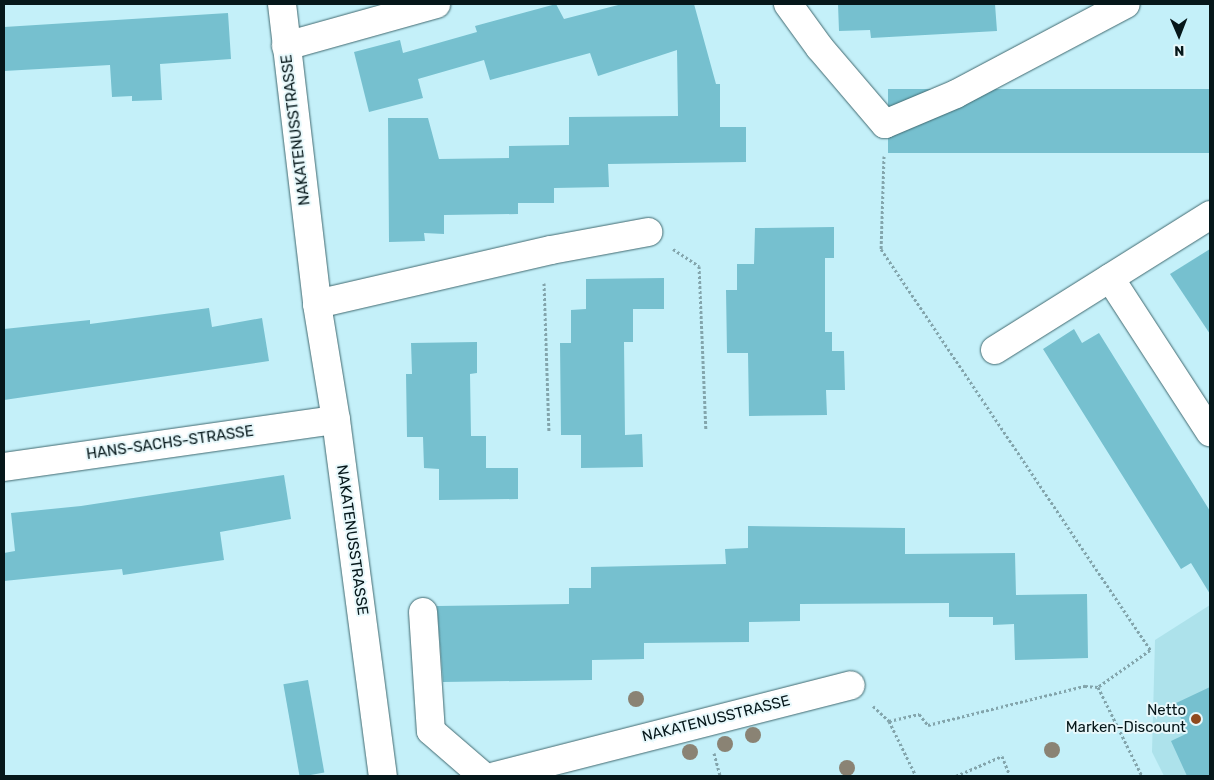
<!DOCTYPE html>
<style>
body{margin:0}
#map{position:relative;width:1214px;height:780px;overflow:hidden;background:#c4f0f9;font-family:Rubik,sans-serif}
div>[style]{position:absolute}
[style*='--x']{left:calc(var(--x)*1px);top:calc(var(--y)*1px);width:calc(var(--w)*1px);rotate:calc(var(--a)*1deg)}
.built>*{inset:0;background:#ade2eb}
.building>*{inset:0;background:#76c0cf;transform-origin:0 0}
.path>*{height:3px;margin-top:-1.5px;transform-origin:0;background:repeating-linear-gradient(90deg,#83a5ac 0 2.5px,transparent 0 5px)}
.roads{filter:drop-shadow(0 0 1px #416970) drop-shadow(0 0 1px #416970)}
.minor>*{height:28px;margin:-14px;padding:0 14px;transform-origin:14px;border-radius:14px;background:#fff}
.trees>*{width:16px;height:16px;margin:-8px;border-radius:50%;background:#8a8374}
.dots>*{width:14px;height:14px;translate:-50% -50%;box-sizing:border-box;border:2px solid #e7f8fb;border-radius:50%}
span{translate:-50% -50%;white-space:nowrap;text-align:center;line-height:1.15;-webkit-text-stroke:4px #e7f8fb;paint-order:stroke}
.street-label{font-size:15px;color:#06171a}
.poi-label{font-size:15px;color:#06171a}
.right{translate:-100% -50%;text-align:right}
.frame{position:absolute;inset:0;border:5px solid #06171a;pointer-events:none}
.north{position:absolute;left:1154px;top:10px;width:50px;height:50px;-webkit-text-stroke:4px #e7f8fb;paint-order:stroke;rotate:179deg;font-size:14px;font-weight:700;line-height:20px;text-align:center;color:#06171a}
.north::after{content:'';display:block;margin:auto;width:18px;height:22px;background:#06171a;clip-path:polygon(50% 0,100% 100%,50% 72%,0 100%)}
</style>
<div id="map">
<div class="built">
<i style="clip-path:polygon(1210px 605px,1210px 776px,1164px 776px,1152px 752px,1155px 640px)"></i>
</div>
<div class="building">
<i style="clip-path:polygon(556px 4px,564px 19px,622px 4px,694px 4px,716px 84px,720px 84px,720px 127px,746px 127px,746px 162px,608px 164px,609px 187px,554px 188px,554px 203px,518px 203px,518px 214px,444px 215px,444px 234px,424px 233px,425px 241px,389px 242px,388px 118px,428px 118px,439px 159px,509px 158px,509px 146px,569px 145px,569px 117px,678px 116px,677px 50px,598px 76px,590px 53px,490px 80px,484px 60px,418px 79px,423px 98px,369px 112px,354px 52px,400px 40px,403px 53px,477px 32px,475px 26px)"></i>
<i style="clip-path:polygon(838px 4px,995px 4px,997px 31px,871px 38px,870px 30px,839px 31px)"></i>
<i style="clip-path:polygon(228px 13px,231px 59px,160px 64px,162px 100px,132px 101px,132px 96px,112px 97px,110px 65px,4px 71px,4px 27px)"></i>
<i style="left:1210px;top:89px;width:64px;height:322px;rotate:90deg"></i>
<i style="clip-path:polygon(834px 227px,834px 258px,825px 258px,825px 332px,832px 332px,832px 351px,844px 351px,845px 390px,826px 390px,827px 415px,749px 416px,748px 353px,727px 353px,726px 290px,737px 290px,737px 264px,754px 264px,755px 228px)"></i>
<i style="clip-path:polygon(1210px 249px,1210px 334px,1170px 274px)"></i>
<i style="clip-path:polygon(664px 278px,664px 309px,633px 309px,633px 342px,624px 342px,625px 435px,642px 434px,643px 467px,581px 468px,581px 435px,561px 435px,560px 343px,571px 343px,571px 310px,586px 309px,586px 279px)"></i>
<i style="clip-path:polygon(209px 308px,212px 327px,262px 318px,269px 361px,4px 400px,4px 329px,90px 320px,90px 324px)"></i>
<i style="clip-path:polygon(1074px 329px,1082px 343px,1099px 333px,1210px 511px,1210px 594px,1191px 563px,1181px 569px,1043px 349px)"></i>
<i style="clip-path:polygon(477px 342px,477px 373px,470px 374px,471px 436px,486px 436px,486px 468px,518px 468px,518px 499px,439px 500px,439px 469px,424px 468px,423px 437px,407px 437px,406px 374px,412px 374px,411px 343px)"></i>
<i style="clip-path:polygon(284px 475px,291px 519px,220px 532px,224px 560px,123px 575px,122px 569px,4px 581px,4px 553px,15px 551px,11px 513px,81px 506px)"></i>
<i style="clip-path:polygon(748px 526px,905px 528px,905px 554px,1015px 553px,1016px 595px,1087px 594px,1088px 658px,1015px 660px,1014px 624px,993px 625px,993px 617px,949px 617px,949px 603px,800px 604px,800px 621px,749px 622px,749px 642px,644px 643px,644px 659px,592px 660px,592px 680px,443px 682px,437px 606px,569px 604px,569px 588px,591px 588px,591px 567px,726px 564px,725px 549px,748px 548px)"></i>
<i style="left:308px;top:680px;width:94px;height:25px;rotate:80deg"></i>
<i style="clip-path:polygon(1210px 687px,1210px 776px,1187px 776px,1171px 741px,1188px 733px,1174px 704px)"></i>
</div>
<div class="path">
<i style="--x:884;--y:156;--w:93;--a:91.8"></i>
<i style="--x:881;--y:249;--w:483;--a:56.1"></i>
<i style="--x:1150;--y:650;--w:64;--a:144.6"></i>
<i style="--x:1098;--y:687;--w:99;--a:63.7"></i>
<i style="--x:673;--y:249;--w:31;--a:33"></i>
<i style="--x:699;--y:266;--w:164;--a:87.6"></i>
<i style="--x:544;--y:283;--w:149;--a:88.1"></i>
<i style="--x:873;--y:706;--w:22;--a:43"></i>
<i style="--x:889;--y:721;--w:61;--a:63.9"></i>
<i style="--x:889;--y:721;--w:31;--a:-13"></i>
<i style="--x:919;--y:714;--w:14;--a:51"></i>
<i style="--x:928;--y:725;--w:162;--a:-14"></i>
<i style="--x:1085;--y:686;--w:13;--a:4"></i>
<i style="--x:714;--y:753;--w:24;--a:75"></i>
<i style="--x:956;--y:776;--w:50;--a:-23.5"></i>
<i style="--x:1002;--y:756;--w:22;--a:68"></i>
</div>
<div class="roads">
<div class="minor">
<i style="--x:282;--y:4;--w:302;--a:83.3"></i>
<i style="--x:317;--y:304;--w:118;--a:80.7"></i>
<i style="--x:336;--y:420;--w:359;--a:82.5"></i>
<i style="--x:788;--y:4;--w:54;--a:54"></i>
<i style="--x:820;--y:48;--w:100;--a:49.5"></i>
<i style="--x:885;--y:124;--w:77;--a:-22.9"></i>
<i style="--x:956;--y:94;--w:192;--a:-27.9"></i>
<i style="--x:286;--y:46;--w:156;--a:-15.6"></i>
<i style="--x:1110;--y:278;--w:184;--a:57"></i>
<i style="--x:317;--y:304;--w:240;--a:-13"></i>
<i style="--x:551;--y:250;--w:99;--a:-10.5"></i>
<i style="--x:995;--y:350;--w:254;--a:-32.1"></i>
<i style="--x:4;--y:467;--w:335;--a:-8.1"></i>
<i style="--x:423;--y:612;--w:119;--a:86.2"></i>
<i style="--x:431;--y:731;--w:69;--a:40.9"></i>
<i style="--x:495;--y:776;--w:367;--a:-14.3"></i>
</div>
</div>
<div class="trees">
<i style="left:636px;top:699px"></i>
<i style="left:753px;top:735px"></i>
<i style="left:725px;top:744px"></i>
<i style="left:1052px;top:750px"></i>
<i style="left:690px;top:752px"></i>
<i style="left:847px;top:768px"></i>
</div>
<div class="dots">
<i style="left:1196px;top:719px;background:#8f4a1f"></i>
</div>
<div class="street-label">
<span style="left:296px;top:130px;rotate:-97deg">NAKATENUSSTRASSE</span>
<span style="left:170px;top:443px;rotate:-8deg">HANS-SACHS-STRASSE</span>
<span style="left:352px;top:540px;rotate:82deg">NAKATENUSSTRASSE</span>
<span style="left:716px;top:719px;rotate:-14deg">NAKATENUSSTRASSE</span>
</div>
<div class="poi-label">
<span class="right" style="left:1186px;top:719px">Netto<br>Marken-Discount</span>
</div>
<div class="frame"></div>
<div class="north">N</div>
</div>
